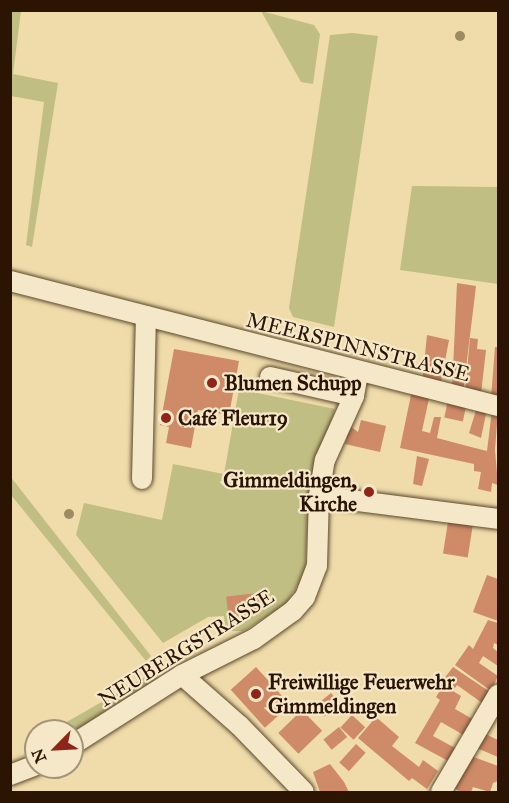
<!DOCTYPE html>
<meta charset="utf-8">
<style>
body{margin:0}
#map{position:relative;width:509px;height:803px;overflow:hidden;background:#efdcaa;font-family:"IM FELL Great Primer",serif}
div>[style]{position:absolute}
[style*='--x']{left:calc(var(--x)*1px);top:calc(var(--y)*1px);width:calc(var(--w)*1px);rotate:calc(var(--a)*1deg)}
.green>*{inset:0;background:#c1be83}
.building>*{inset:0;background:#cf8a67;transform-origin:0 0}
.roads{filter:drop-shadow(0 0 2px #5c472c) drop-shadow(0 0 2px #5c472c)}
.minor>*{height:20px;margin:-10px;padding:0 10px;transform-origin:10px;border-radius:10px;background:#f5e8c8}
.trees>*{width:10px;height:10px;margin:-5px;border-radius:50%;background:#9c8b63}
.dots>*{width:16px;height:16px;translate:-50% -50%;box-sizing:border-box;border:3px solid #f5e8c8;border-radius:50%}
span{translate:-50% -50%;white-space:nowrap;text-align:center;line-height:1.15;-webkit-text-stroke:4.5px #f5e8c8;paint-order:stroke}
.street-label{font-size:21px;color:#2b1502}
.poi-label{font-size:21px;color:#2b1502;font-weight:700}
.left{translate:0 -50%;text-align:left}
.right{translate:-100% -50%;text-align:right}
.frame{position:absolute;inset:0;border:12px solid #2b1502;pointer-events:none}
.north{position:absolute;left:24px;top:719px;width:60px;height:60px;box-sizing:border-box;background:#f5e8c8;border:2px solid #a49479;border-radius:50%;rotate:246deg;font-size:16px;font-weight:700;line-height:24px;text-align:center;color:#2b1502}
.north::after{content:'';display:block;margin:auto;width:21px;height:27px;background:#8f2418;clip-path:polygon(50% 0,100% 100%,50% 72%,0 100%)}
</style>
<div id="map">
<div class="green">
<i style="clip-path:polygon(11px 10px,21px 11px,13px 74px,58px 83px,32px 247px,26px 245px,44px 102px,11px 96px)"></i>
<i style="clip-path:polygon(261px 11px,314px 25px,320px 34px,313px 84px,301px 82px)"></i>
<i style="clip-path:polygon(352px 33px,378px 36px,334px 327px,293px 317px,289px 308px,330px 35px)"></i>
<i style="clip-path:polygon(412px 186px,498px 187px,498px 284px,400px 270px)"></i>
<i style="clip-path:polygon(239px 389px,335px 409px,309px 490px,305px 574px,285px 605px,243px 631px,225px 631px,224px 616px,208px 617px,163px 643px,76px 535px,84px 503px,162px 520px,173px 464px,224px 474px)"></i>
<i style="clip-path:polygon(10px 476px,151px 656px,146px 661px,11px 495px)"></i>
<i style="clip-path:polygon(154px 672px,158px 673px,157px 680px,92px 721px,72px 732px,51px 731px)"></i>
</div>
<div class="building">
<i style="clip-path:polygon(457px 283px,476px 286px,463px 393px,452px 390px)"></i>
<i style="clip-path:polygon(427px 335px,449px 340px,440px 387px,422px 384px)"></i>
<i style="clip-path:polygon(470px 338px,478px 339px,477px 349px,486px 350px,481px 394px,465px 393px)"></i>
<i style="clip-path:polygon(495px 347px,498px 347px,498px 400px,491px 398px)"></i>
<i style="clip-path:polygon(174px 349px,239px 361px,229px 415px,198px 410px,191px 448px,166px 443px,169px 427px,160px 425px)"></i>
<i style="clip-path:polygon(412px 390px,430px 394px,422px 431px,430px 433px,434px 417px,441px 417px,437px 438px,471px 447px,487px 451px,492px 410px,498px 411px,495px 450px,498px 485px,492px 483px,491px 492px,478px 489px,481px 472px,474px 471px,474px 464px,400px 448px)"></i>
<i style="left:448px;top:400px;width:19px;height:18px;rotate:12deg"></i>
<i style="clip-path:polygon(477px 407px,487px 409px,481px 438px,469px 433px)"></i>
<i style="clip-path:polygon(361px 420px,386px 426px,380px 452px,345px 444px,347px 438px,340px 436px,346px 423px,358px 432px)"></i>
<i style="clip-path:polygon(417px 456px,429px 459px,422px 486px,413px 484px)"></i>
<i style="left:448px;top:522px;width:25px;height:32px;rotate:9deg"></i>
<i style="clip-path:polygon(487px 575px,498px 579px,498px 621px,473px 612px)"></i>
<i style="left:259px;top:593px;width:20px;height:33px;rotate:84deg"></i>
<i style="clip-path:polygon(488px 620px,498px 623px,498px 645px,494px 643px,493px 648px,498px 652px,498px 666px,483px 656px,479px 663px,498px 676px,491px 691px,455px 665px,469px 645px,473px 649px)"></i>
<i style="left:256px;top:667px;width:51px;height:34px;rotate:48deg"></i>
<i style="clip-path:polygon(453px 667px,493px 694px,485px 705px,457px 685px,453px 691px,461px 696px,455px 709px,476px 721px,467px 737px,441px 722px,433px 736px,457px 749px,450px 762px,415px 743px,440px 700px,436px 697px,443px 686px,440px 684px)"></i>
<i style="left:331px;top:693px;width:14px;height:20px;rotate:51deg"></i>
<i style="left:302px;top:710px;width:29px;height:33px;rotate:46deg"></i>
<i style="left:352px;top:715px;width:18px;height:17px;rotate:43deg"></i>
<i style="clip-path:polygon(376px 717px,399px 737px,392px 746px,419px 767px,423px 760px,438px 771px,427px 789px,412px 778px,409px 781px,358px 738px)"></i>
<i style="left:339px;top:727px;width:13px;height:20px;rotate:51deg"></i>
<i style="clip-path:polygon(479px 731px,498px 740px,498px 757px,472px 746px)"></i>
<i style="left:356px;top:744px;width:13px;height:25px;rotate:42deg"></i>
<i style="clip-path:polygon(471px 756px,498px 766px,498px 781px,493px 783px,490px 792px,473px 787px,471px 792px,461px 792px,454px 788px)"></i>
<i style="clip-path:polygon(330px 764px,344px 782px,349px 792px,320px 792px,313px 772px)"></i>
</div>
<div class="roads">
<div class="minor">
<i style="--x:10;--y:281;--w:504;--a:14.37"></i>
<i style="--x:270;--y:377;--w:86;--a:12.7"></i>
<i style="--x:142;--y:479;--w:163;--a:-88.6"></i>
<i style="--x:319;--y:496;--w:180;--a:7.3"></i>
<i style="--x:182;--y:675;--w:76;--a:41.3"></i>
<i style="--x:239;--y:725;--w:93;--a:45.9"></i>
<i style="--x:72;--y:745;--w:130;--a:-32.5"></i>
<i style="--x:182;--y:675;--w:80;--a:-26.6"></i>
<i style="--x:254;--y:639;--w:48;--a:-35.7"></i>
<i style="--x:293;--y:611;--w:18;--a:-49"></i>
<i style="--x:305;--y:597;--w:33;--a:-69"></i>
<i style="--x:317;--y:566;--w:70;--a:-88.4"></i>
<i style="--x:319;--y:496;--w:36;--a:-81"></i>
<i style="--x:325;--y:460;--w:70;--a:-65.6"></i>
<i style="--x:354;--y:396;--w:23;--a:-80"></i>
<i style="--x:10;--y:775;--w:28;--a:-21"></i>
<i style="--x:441;--y:792;--w:113;--a:-59.6"></i>
</div>
</div>
<div class="trees">
<i style="left:460px;top:36px"></i>
<i style="left:69px;top:514px"></i>
</div>
<div class="dots">
<i style="left:212px;top:383px;background:#8f2418"></i>
<i style="left:166px;top:418px;background:#8f2418"></i>
<i style="left:369px;top:492px;background:#8f2418"></i>
<i style="left:256px;top:694px;background:#8f2418"></i>
</div>
<div class="street-label">
<span style="left:358px;top:347px;rotate:14deg">MEERSPINNSTRASSE</span>
<span style="left:186px;top:648px;rotate:-32deg">NEUBERGSTRASSE</span>
</div>
<div class="poi-label">
<span class="left" style="left:224px;top:383px">Blumen Schupp</span>
<span class="left" style="left:178px;top:418px">Café Fleur19</span>
<span class="right" style="left:357px;top:492px">Gimmeldingen,<br>Kirche</span>
<span class="left" style="left:268px;top:694px">Freiwillige Feuerwehr<br>Gimmeldingen</span>
</div>
<div class="frame"></div>
<div class="north">N</div>
</div>
